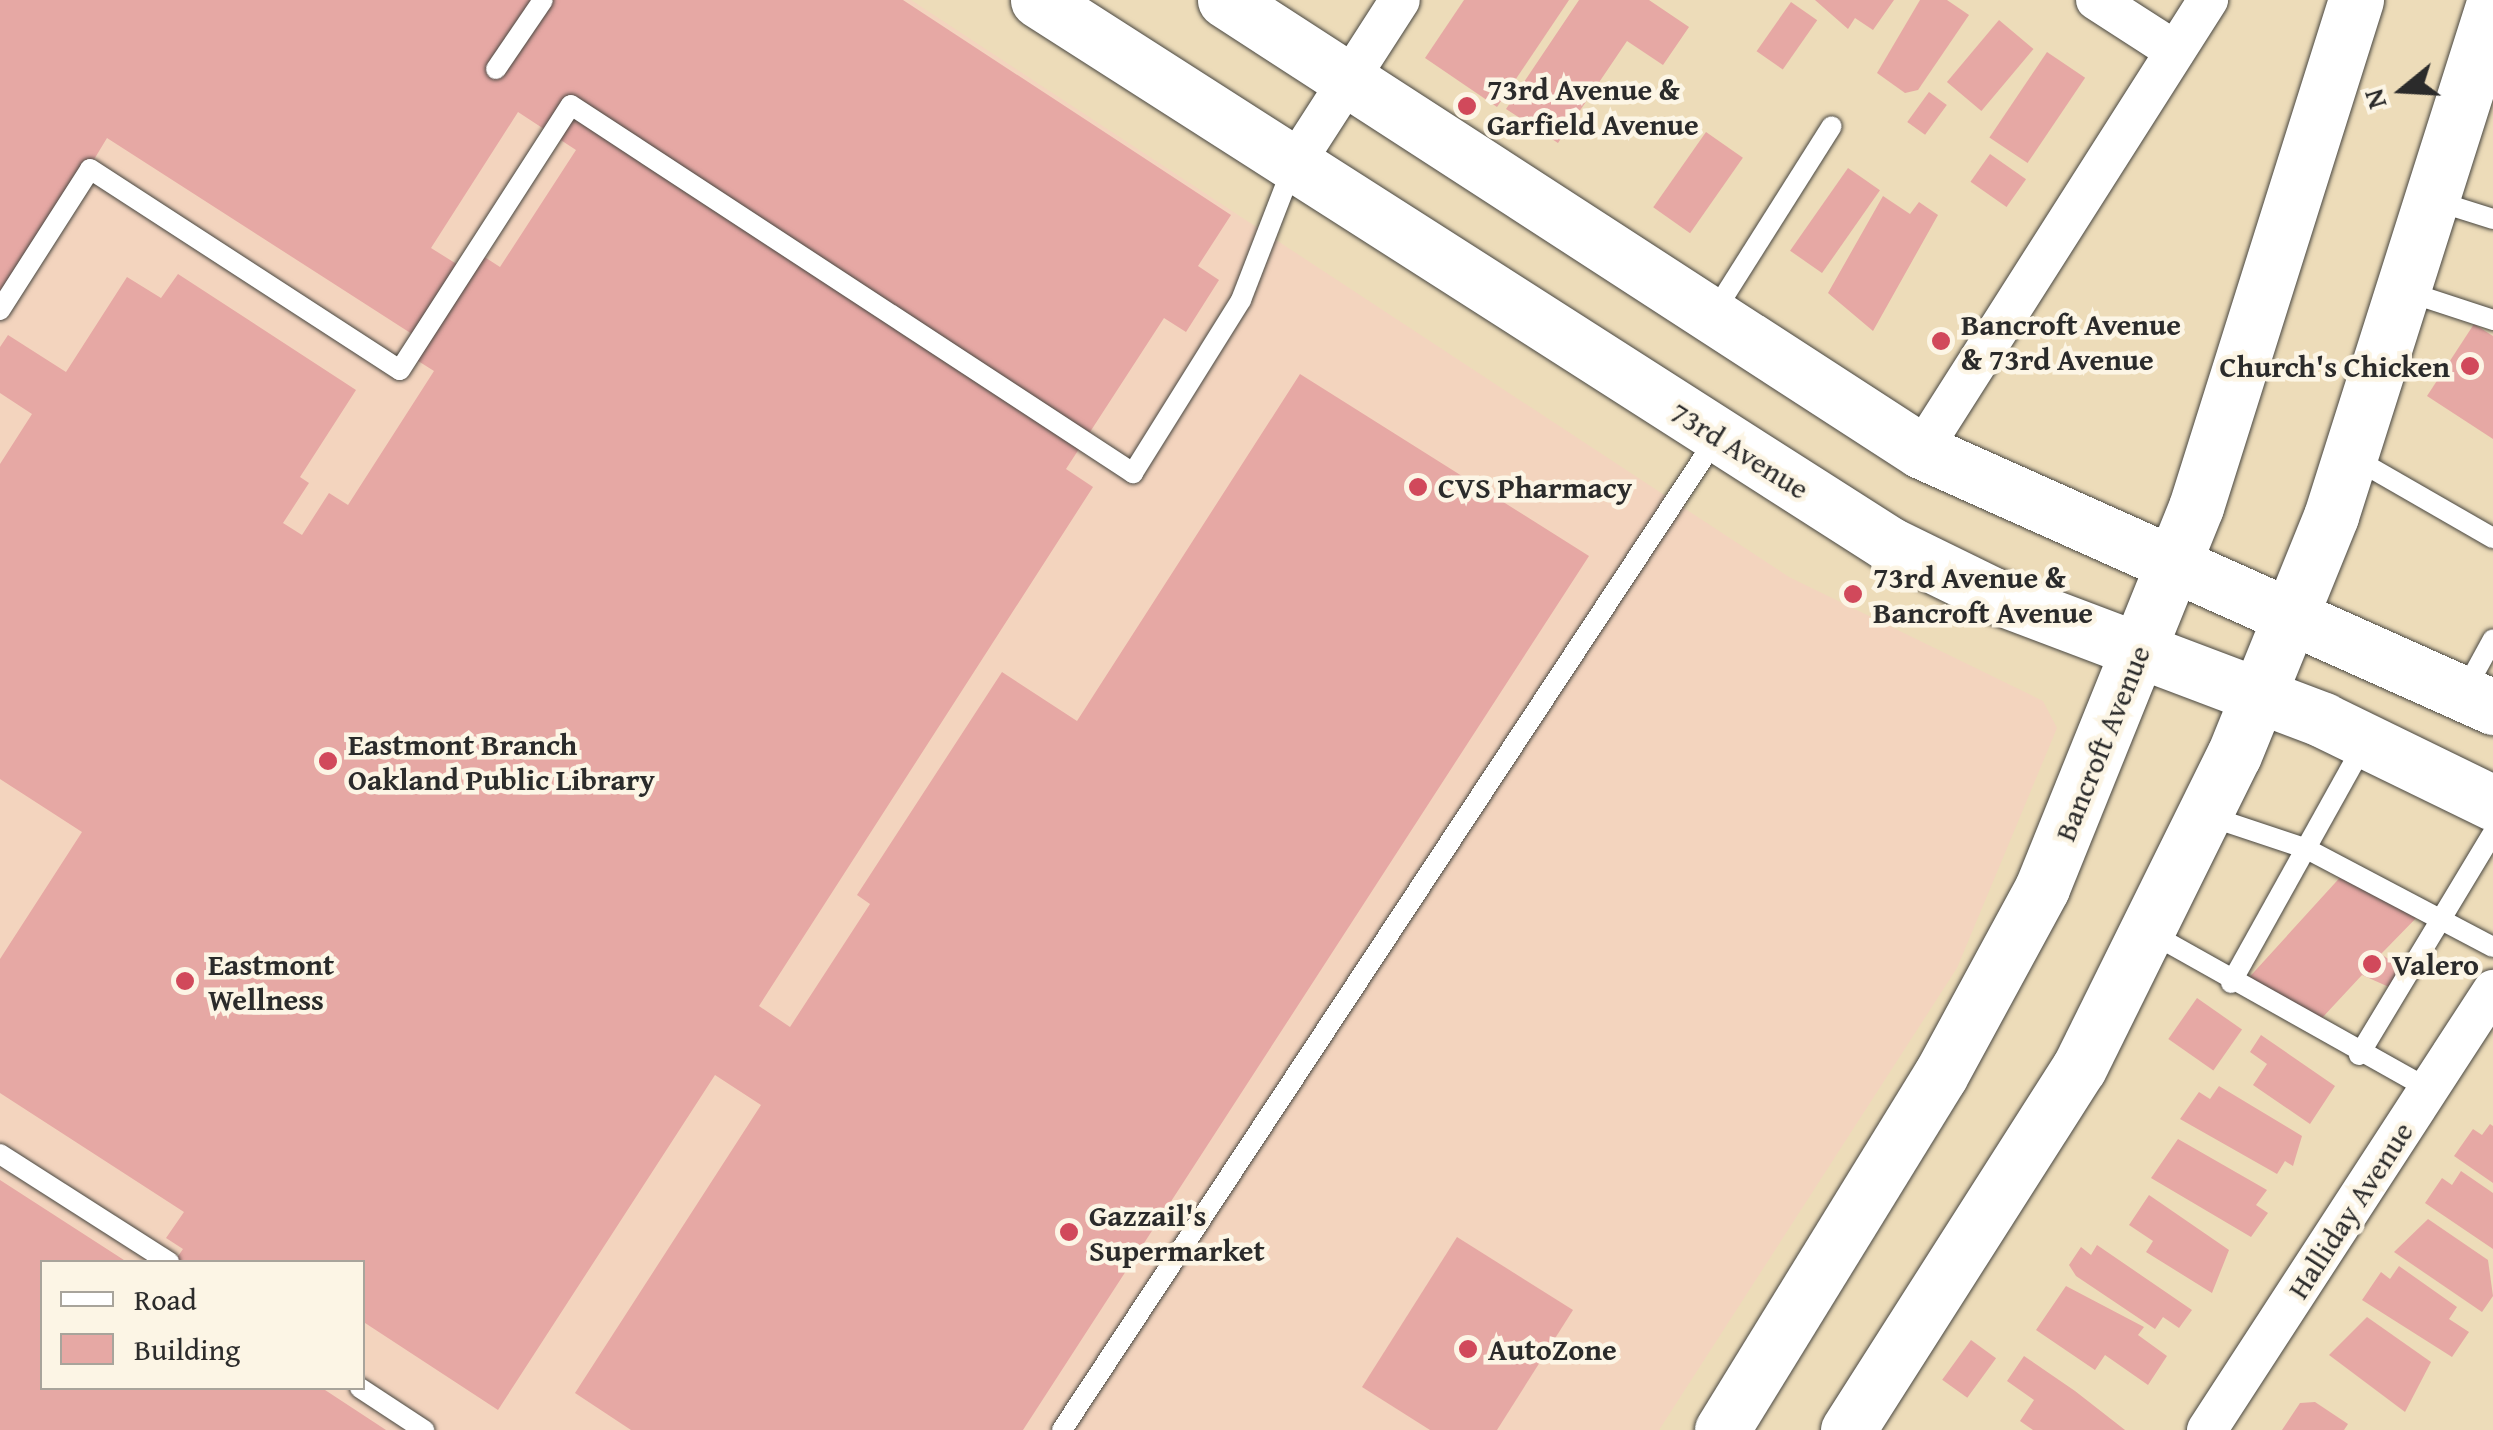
<!DOCTYPE html>
<style>
body{margin:0}
#map{position:relative;width:2493px;height:1430px;overflow:hidden;background:#eddcb9;font-family:"Gentium Book Plus",serif}
div>[style]{position:absolute}
[style*='--x']{left:calc(var(--x)*1px);top:calc(var(--y)*1px);width:calc(var(--w)*1px);rotate:calc(var(--a)*1deg)}
.built>*{inset:0;background:#f3d4be}
.building>*{inset:0;background:#e6a8a4;transform-origin:0 0}
.roads{filter:drop-shadow(0 0 2px #484640) drop-shadow(0 0 2px #484640)}
.service>*{height:20px;margin:-10px;padding:0 10px;transform-origin:10px;border-radius:10px;background:#fff}
.minor>*{height:40px;margin:-20px;padding:0 20px;transform-origin:20px;border-radius:20px;background:#fff}
.secondary>*{height:55px;margin:-27.5px;padding:0 27.5px;transform-origin:27.5px;border-radius:27.5px;background:#fff}
.dots>*{width:28px;height:28px;translate:-50% -50%;box-sizing:border-box;border:5px solid #fcf5e5;border-radius:50%}
span{translate:-50% -50%;white-space:nowrap;text-align:center;line-height:1.15;-webkit-text-stroke:9px #fcf5e5;paint-order:stroke}
.poi-label{font-size:30px;color:#2b2b2b;font-weight:700}
.left{translate:0 -50%;text-align:left}
.right{translate:-100% -50%;text-align:right}
.street-label{font-size:30px;color:#2b2b2b}
.legend{position:absolute;left:40px;top:1260px;width:325px;height:130px;box-sizing:border-box;background:#fcf5e5;border:2px solid #a8a49b;margin:0;padding:12px 18px;list-style:none;font-size:30px;color:#2b2b2b}
.legend li{display:flex;align-items:center;gap:20px;height:50px}
.legend b{width:50px;border:2px solid #a8a49b}
.north{position:absolute;left:2353px;top:40px;width:100px;height:100px;-webkit-text-stroke:8px #fcf5e5;paint-order:stroke;rotate:252deg;font-size:28px;font-weight:700;line-height:40px;text-align:center;color:#2b2b2b}
.north::after{content:'';display:block;margin:auto;width:35px;height:45px;background:#2b2b2b;clip-path:polygon(50% 0,100% 100%,50% 72%,0 100%)}
</style>
<div id="map">
<div class="built">
<i style="clip-path:polygon(evenodd,0 0,911px 0,1789px 577px,2043px 701px,2057px 728px,1957px 968px,1659px 1430px,0 1430px,0 0,42px 1262px,362px 1262px,362px 1388px,42px 1388px,42px 1262px)"></i>
</div>
<div class="building">
<i style="clip-path:polygon(evenodd,0 0,903px 0,1231px 215px,1198px 266px,1219px 280px,1186px 332px,1164px 318px,1066px 469px,1093px 487px,759px 1006px,790px 1027px,870px 904px,857px 895px,1002px 672px,1077px 721px,1300px 374px,1589px 556px,1023px 1430px,631px 1430px,575px 1393px,761px 1105px,715px 1075px,498px 1410px,362px 1321px,362px 1262px,174px 1262px,183px 1249px,166px 1238px,184px 1212px,0 1093px,0 959px,82px 832px,0 779px,0 464px,32px 414px,0 393px,0 347px,8px 335px,66px 372px,127px 277px,161px 298px,178px 274px,356px 390px,300px 477px,309px 483px,283px 523px,302px 535px,329px 493px,348px 505px,434px 371px,415px 359px,426px 343px,107px 138px,0 315px,0 0,518px 112px,576px 150px,500px 267px,483px 256px,471px 273px,431px 248px,518px 112px)"></i>
<i style="clip-path:polygon(1464px 0,1569px 0,1497px 107px,1425px 58px)"></i>
<i style="clip-path:polygon(1579px 0,1649px 0,1689px 27px,1663px 65px,1627px 41px,1558px 143px,1506px 109px)"></i>
<i style="clip-path:polygon(1815px 0,1894px 0,1873px 30px,1855px 18px,1848px 29px)"></i>
<i style="clip-path:polygon(1920px 0,1947px 0,1969px 15px,1918px 90px,1905px 93px,1877px 73px)"></i>
<i style="left:1791px;top:2px;width:32px;height:60px;rotate:35deg"></i>
<i style="left:1999px;top:20px;width:45px;height:81px;rotate:40deg"></i>
<i style="left:2047px;top:52px;width:46px;height:103px;rotate:34deg"></i>
<i style="left:1929px;top:92px;width:22px;height:37px;rotate:36deg"></i>
<i style="left:1706px;top:132px;width:45px;height:92px;rotate:35deg"></i>
<i style="left:1990px;top:154px;width:44px;height:34px;rotate:35deg"></i>
<i style="left:1848px;top:168px;width:39px;height:101px;rotate:35deg"></i>
<i style="clip-path:polygon(1883px 196px,1910px 214px,1919px 202px,1938px 215px,1873px 331px,1828px 293px)"></i>
<i style="clip-path:polygon(2474px 324px,2493px 336px,2493px 439px,2427px 396px)"></i>
<i style="clip-path:polygon(2345px 872px,2422px 912px,2381px 954px,2400px 967px,2389px 987px,2362px 975px,2322px 1018px,2244px 983px)"></i>
<i style="left:2197px;top:998px;width:55px;height:50px;rotate:35deg"></i>
<i style="clip-path:polygon(2261px 1035px,2335px 1086px,2310px 1124px,2253px 1085px,2267px 1064px,2250px 1052px)"></i>
<i style="clip-path:polygon(2219px 1086px,2302px 1136px,2293px 1166px,2285px 1161px,2277px 1174px,2180px 1119px,2199px 1092px,2210px 1099px)"></i>
<i style="clip-path:polygon(2490px 1124px,2493px 1126px,2493px 1183px,2454px 1156px,2473px 1129px,2482px 1135px)"></i>
<i style="clip-path:polygon(2178px 1139px,2267px 1190px,2256px 1205px,2268px 1213px,2251px 1237px,2151px 1178px)"></i>
<i style="clip-path:polygon(2461px 1171px,2493px 1193px,2493px 1249px,2425px 1203px,2442px 1178px,2452px 1185px)"></i>
<i style="clip-path:polygon(0 1180px,127px 1262px,42px 1262px,42px 1388px,322px 1388px,386px 1430px,0 1430px)"></i>
<i style="clip-path:polygon(2149px 1195px,2229px 1250px,2212px 1293px,2146px 1252px,2153px 1241px,2129px 1225px)"></i>
<i style="clip-path:polygon(2428px 1219px,2488px 1260px,2493px 1296px,2482px 1312px,2394px 1252px)"></i>
<i style="clip-path:polygon(1457px 1237px,1573px 1310px,1497px 1430px,1430px 1430px,1362px 1387px)"></i>
<i style="clip-path:polygon(2097px 1245px,2192px 1310px,2179px 1328px,2163px 1317px,2155px 1329px,2076px 1276px,2069px 1265px,2081px 1247px,2091px 1255px)"></i>
<i style="clip-path:polygon(2399px 1266px,2457px 1307px,2449px 1319px,2469px 1332px,2452px 1357px,2362px 1300px,2381px 1272px,2390px 1279px)"></i>
<i style="clip-path:polygon(2066px 1286px,2144px 1327px,2138px 1335px,2167px 1356px,2148px 1385px,2105px 1355px,2095px 1370px,2036px 1330px)"></i>
<i style="clip-path:polygon(2367px 1317px,2431px 1362px,2405px 1412px,2329px 1355px)"></i>
<i style="left:1971px;top:1340px;width:31px;height:49px;rotate:36deg"></i>
<i style="clip-path:polygon(2024px 1356px,2075px 1391px,2125px 1430px,2033px 1430px,2020px 1421px,2034px 1400px,2007px 1381px)"></i>
<i style="clip-path:polygon(2315px 1402px,2348px 1424px,2344px 1430px,2282px 1430px,2300px 1403px)"></i>
</div>
<div class="roads">
<div class="service">
<i style="--x:496;--y:69;--w:83;--a:-55.7"></i>
<i style="--x:2433;--y:200;--w:63;--a:17.6"></i>
<i style="--x:2405;--y:291;--w:93;--a:18.2"></i>
<i style="--x:0;--y:310;--w:167;--a:-57.4"></i>
<i style="--x:90;--y:169;--w:369;--a:33"></i>
<i style="--x:400;--y:370;--w:315;--a:-57.2"></i>
<i style="--x:571;--y:105;--w:672;--a:33.22"></i>
<i style="--x:1133;--y:473;--w:204;--a:-58"></i>
<i style="--x:1241;--y:300;--w:144;--a:-68.8"></i>
<i style="--x:1713;--y:314;--w:222;--a:-57.7"></i>
<i style="--x:2352;--y:457;--w:163;--a:29.9"></i>
<i style="--x:2464;--y:692;--w:60;--a:-61.3"></i>
<i style="--x:2205;--y:815;--w:108;--a:18.4"></i>
<i style="--x:2307;--y:849;--w:210;--a:27.8"></i>
<i style="--x:2149;--y:932;--w:321;--a:29.3"></i>
<i style="--x:2231;--y:983;--w:276;--a:-60.9"></i>
<i style="--x:2359;--y:1055;--w:259;--a:-58.9"></i>
<i style="--x:0;--y:1154;--w:201;--a:32.6"></i>
<i style="--x:360;--y:1388;--w:77;--a:33.3"></i>
<i style="--x:1062;--y:1430;--w:1190;--a:-56.59"></i>
</div>
<div class="minor">
<i style="--x:2096;--y:0;--w:94;--a:32.8"></i>
<i style="--x:1293;--y:166;--w:197;--a:-57.2"></i>
<i style="--x:1921;--y:451;--w:535;--a:-57.53"></i>
<i style="--x:2207;--y:1430;--w:525;--a:-56.98"></i>
</div>
<div class="secondary">
<i style="--x:1038;--y:0;--w:1010;--a:32.59"></i>
<i style="--x:1889;--y:544;--w:116;--a:26.1"></i>
<i style="--x:1993;--y:595;--w:353;--a:20.7"></i>
<i style="--x:2323;--y:720;--w:189;--a:26"></i>
<i style="--x:1225;--y:0;--w:829;--a:32.94"></i>
<i style="--x:1921;--y:451;--w:627;--a:24.11"></i>
<i style="--x:1722;--y:1430;--w:416;--a:-58.4"></i>
<i style="--x:1940;--y:1076;--w:214;--a:-61.5"></i>
<i style="--x:2042;--y:888;--w:411;--a:-68"></i>
<i style="--x:2196;--y:507;--w:532;--a:-72.49"></i>
<i style="--x:1848;--y:1430;--w:429;--a:-57.5"></i>
<i style="--x:2079;--y:1068;--w:349;--a:-63.7"></i>
<i style="--x:2234;--y:755;--w:258;--a:-67.9"></i>
<i style="--x:2331;--y:516;--w:535;--a:-72.38"></i>
</div>
</div>
<div class="dots">
<i style="left:1467px;top:106px;background:#d1495b"></i>
<i style="left:1941px;top:341px;background:#d1495b"></i>
<i style="left:2470px;top:366px;background:#d1495b"></i>
<i style="left:1418px;top:487px;background:#d1495b"></i>
<i style="left:1853px;top:594px;background:#d1495b"></i>
<i style="left:328px;top:761px;background:#d1495b"></i>
<i style="left:2372px;top:964px;background:#d1495b"></i>
<i style="left:185px;top:981px;background:#d1495b"></i>
<i style="left:1069px;top:1232px;background:#d1495b"></i>
<i style="left:1468px;top:1349px;background:#d1495b"></i>
</div>
<div class="poi-label">
<span class="left" style="left:1487px;top:106px">73rd Avenue &amp;<br>Garfield Avenue</span>
<span class="left" style="left:1961px;top:341px">Bancroft Avenue<br>&amp; 73rd Avenue</span>
<span class="right" style="left:2450px;top:366px">Church's Chicken</span>
<span class="left" style="left:1438px;top:487px">CVS Pharmacy</span>
<span class="left" style="left:1873px;top:594px">73rd Avenue &amp;<br>Bancroft Avenue</span>
<span class="left" style="left:348px;top:761px">Eastmont Branch<br>Oakland Public Library</span>
<span class="left" style="left:208px;top:981px">Eastmont<br>Wellness</span>
<span class="left" style="left:2392px;top:964px">Valero</span>
<span class="left" style="left:1089px;top:1232px">Gazzail's<br>Supermarket</span>
<span class="left" style="left:1488px;top:1349px">AutoZone</span>
</div>
<div class="street-label">
<span style="left:1740px;top:450px;rotate:32deg">73rd Avenue</span>
<span style="left:2102px;top:743px;rotate:-68deg">Bancroft Avenue</span>
<span style="left:2350px;top:1210px;rotate:-57deg">Halliday Avenue</span>
</div>
<ul class="legend">
<li><b style="height:12px;background:#fff"></b>Road</li>
<li><b style="height:28px;background:#e6a8a4"></b>Building</li>
</ul>
<div class="north">N</div>
</div>
